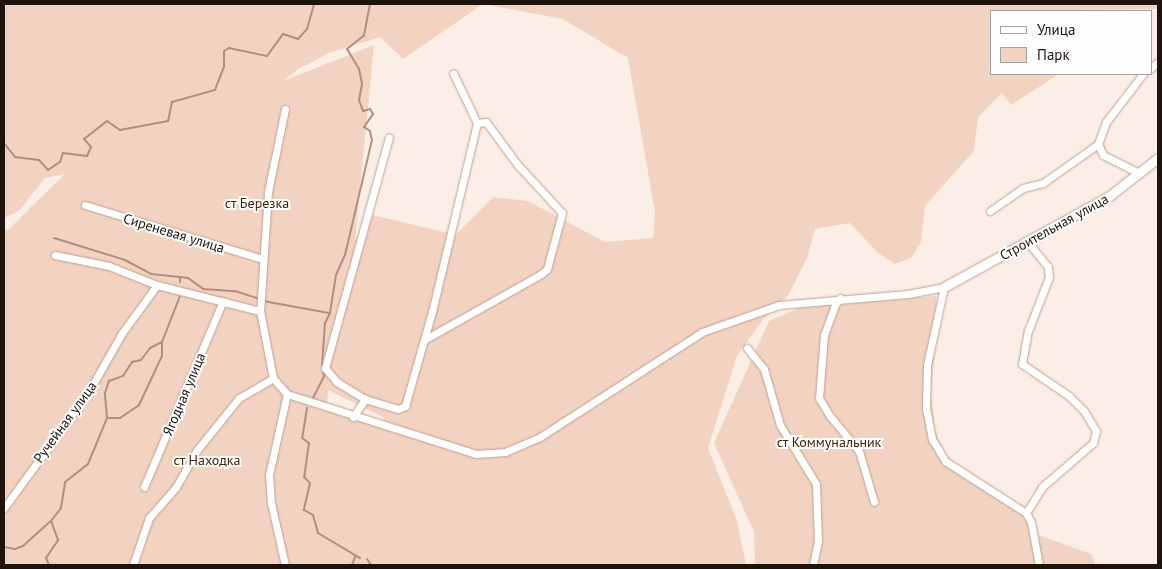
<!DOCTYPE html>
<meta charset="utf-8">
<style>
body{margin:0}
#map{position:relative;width:1162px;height:569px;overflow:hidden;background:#fbeee6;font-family:"PT Sans",sans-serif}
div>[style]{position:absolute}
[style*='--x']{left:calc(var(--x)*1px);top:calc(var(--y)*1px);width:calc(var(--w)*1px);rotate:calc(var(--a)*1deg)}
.green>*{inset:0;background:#f2d3c1}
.stream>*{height:2px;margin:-1px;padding:0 1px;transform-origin:1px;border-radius:1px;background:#b08f7c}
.roads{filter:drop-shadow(0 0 1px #c0a18f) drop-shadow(0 0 1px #c0a18f)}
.minor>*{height:7px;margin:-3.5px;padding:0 3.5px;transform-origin:3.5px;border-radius:3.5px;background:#fff}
.tertiary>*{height:9px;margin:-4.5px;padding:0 4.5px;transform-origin:4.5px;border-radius:4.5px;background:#fff}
span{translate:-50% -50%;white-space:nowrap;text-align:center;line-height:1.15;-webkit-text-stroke:4px #fefefe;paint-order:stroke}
.park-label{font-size:14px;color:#411f07}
.street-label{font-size:14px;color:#1f140d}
.frame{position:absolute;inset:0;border:5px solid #1f140d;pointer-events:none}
.legend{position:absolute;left:990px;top:10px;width:162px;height:65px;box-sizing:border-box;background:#fefefe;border:1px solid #a5a09e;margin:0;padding:6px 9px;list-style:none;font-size:15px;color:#1f140d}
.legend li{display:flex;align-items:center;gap:10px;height:25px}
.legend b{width:25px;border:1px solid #a5a09e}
</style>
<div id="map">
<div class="green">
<i style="clip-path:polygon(evenodd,6px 4px,1158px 4px,1158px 9px,991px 11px,991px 74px,1059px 74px,1011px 105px,1002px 93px,978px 117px,974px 151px,925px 206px,921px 242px,911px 258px,895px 264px,877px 252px,850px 223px,815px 229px,807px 258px,789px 294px,761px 322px,737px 356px,708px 448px,737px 521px,746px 565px,4px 565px,4px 230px,8px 230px,65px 174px,45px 178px,19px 211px,4px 218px,4px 7px,6px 4px,483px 4px,563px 19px,628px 58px,655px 212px,653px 238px,605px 242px,528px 201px,493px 197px,456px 235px,373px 215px,355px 241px,374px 45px,283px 81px,298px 69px,329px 53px,380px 37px,403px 59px,483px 4px,6px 4px,328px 390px,383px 417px,385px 424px,327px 406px,328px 390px)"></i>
<i style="clip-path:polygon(936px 296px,936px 342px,931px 390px,935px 430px,943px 452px,953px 463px,1026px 509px,1036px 534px,1091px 554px,1096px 565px,755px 565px,754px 532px,714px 443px,769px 321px,799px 308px)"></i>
</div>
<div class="stream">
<i style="--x:4;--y:143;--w:18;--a:52"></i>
<i style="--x:15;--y:157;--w:24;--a:7"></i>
<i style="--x:39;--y:160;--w:13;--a:48"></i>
<i style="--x:48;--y:170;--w:14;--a:-34"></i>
<i style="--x:60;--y:162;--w:9;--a:-72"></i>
<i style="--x:63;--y:153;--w:24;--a:7"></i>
<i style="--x:87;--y:156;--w:10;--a:-66"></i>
<i style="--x:91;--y:147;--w:11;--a:-131"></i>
<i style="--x:84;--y:139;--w:29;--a:-38"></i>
<i style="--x:107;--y:121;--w:16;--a:35"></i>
<i style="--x:120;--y:130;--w:49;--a:-10.6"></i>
<i style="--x:168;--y:121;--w:19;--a:-78"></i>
<i style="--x:172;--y:102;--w:45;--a:-15.6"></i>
<i style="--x:215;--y:90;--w:25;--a:-69"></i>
<i style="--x:224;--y:67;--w:16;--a:-90"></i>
<i style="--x:224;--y:51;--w:6;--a:-31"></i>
<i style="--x:229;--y:48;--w:39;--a:12"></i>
<i style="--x:267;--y:56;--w:27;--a:-54"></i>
<i style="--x:283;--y:34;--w:16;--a:18"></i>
<i style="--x:298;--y:39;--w:13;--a:-48"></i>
<i style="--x:307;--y:29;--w:26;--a:-74"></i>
<i style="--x:54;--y:238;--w:74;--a:17.2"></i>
<i style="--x:125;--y:260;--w:30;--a:28"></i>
<i style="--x:151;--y:274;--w:29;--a:6"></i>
<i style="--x:180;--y:282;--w:5;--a:-90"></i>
<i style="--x:180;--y:277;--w:8;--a:7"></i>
<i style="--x:188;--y:278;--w:19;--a:36"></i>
<i style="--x:203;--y:289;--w:32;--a:4"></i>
<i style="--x:235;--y:291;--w:25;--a:18"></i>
<i style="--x:263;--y:301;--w:67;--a:10.3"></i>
<i style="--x:322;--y:365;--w:42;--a:-85.9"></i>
<i style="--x:325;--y:323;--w:11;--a:-63"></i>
<i style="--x:330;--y:313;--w:38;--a:-81"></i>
<i style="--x:336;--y:275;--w:22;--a:-66"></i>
<i style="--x:345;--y:255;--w:118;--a:-76.8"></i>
<i style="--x:372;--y:140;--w:9;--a:-103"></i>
<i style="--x:370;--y:131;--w:7;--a:-146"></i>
<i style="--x:364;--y:127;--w:16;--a:-55"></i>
<i style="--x:373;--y:114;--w:6;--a:-121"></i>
<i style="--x:370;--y:109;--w:7;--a:164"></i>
<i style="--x:363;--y:111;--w:12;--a:-110"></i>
<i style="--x:359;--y:100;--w:16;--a:-79"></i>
<i style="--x:362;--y:84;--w:15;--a:-101"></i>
<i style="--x:359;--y:69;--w:23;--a:-121"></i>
<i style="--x:347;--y:49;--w:22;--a:-39"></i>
<i style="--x:364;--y:35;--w:32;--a:-79"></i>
<i style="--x:313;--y:398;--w:25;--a:-63"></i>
<i style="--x:324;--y:376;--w:6;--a:-99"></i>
<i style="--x:307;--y:408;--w:30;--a:99"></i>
<i style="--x:302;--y:438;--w:9;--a:36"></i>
<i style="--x:309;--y:443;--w:34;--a:98"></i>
<i style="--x:304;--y:477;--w:8;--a:45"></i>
<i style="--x:310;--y:483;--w:28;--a:103"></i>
<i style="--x:304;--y:510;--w:10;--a:29"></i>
<i style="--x:313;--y:515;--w:19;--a:74"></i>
<i style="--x:318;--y:533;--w:49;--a:30.8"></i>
<i style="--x:107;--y:418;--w:13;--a:0"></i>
<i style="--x:120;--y:418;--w:23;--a:-34"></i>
<i style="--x:139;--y:405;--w:54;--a:-64.9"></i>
<i style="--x:162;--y:356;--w:14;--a:-90"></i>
<i style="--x:4;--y:547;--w:11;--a:10"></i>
<i style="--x:15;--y:549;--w:9;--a:-21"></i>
<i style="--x:23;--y:546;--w:38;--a:-42"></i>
<i style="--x:367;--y:559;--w:7;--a:56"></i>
<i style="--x:49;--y:565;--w:8;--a:-113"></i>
<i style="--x:46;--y:558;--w:22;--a:-56"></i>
<i style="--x:58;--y:540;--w:20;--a:-110"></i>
<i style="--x:51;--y:521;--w:16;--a:-52"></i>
<i style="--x:61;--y:508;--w:26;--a:-81"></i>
<i style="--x:65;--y:482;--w:29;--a:-38"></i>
<i style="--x:88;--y:464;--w:50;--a:-67.6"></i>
<i style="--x:107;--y:418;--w:25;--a:-95"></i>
<i style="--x:105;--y:393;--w:13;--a:-72"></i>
<i style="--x:109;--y:381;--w:15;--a:-20"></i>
<i style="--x:123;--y:376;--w:17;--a:-57"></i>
<i style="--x:132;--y:362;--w:9;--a:-13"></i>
<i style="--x:141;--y:360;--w:15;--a:-53"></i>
<i style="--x:150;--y:348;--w:13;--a:-27"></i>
<i style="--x:162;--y:342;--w:49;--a:-68.6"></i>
<i style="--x:352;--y:565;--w:9;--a:-69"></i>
</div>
<div class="roads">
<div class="minor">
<i style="--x:1151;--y:68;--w:9;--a:-41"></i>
<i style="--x:285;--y:109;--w:85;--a:101.6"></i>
<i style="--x:268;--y:192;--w:119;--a:93.8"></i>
<i style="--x:260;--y:311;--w:68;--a:79"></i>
<i style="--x:273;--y:378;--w:21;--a:49"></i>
<i style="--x:287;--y:394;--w:198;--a:17.6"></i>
<i style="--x:476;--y:454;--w:29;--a:-4"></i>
<i style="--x:505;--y:452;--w:38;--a:-23"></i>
<i style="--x:540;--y:437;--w:193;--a:-32.9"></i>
<i style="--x:702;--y:332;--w:82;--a:-19.3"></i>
<i style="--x:779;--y:305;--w:129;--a:-4.9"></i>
<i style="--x:908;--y:294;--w:37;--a:-11"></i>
<i style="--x:944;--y:287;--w:80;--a:102.3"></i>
<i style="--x:927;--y:365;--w:43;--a:91.3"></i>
<i style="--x:926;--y:408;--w:32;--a:79"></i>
<i style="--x:932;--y:439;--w:26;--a:59"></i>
<i style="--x:945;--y:461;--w:96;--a:32.7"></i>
<i style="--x:1026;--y:513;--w:10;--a:61"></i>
<i style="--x:1031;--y:522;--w:44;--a:79.5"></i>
<i style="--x:1139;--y:173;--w:40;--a:-153.4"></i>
<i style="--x:1103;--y:155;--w:12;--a:-114"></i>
<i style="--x:1098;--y:144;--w:23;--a:-70"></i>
<i style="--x:1106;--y:122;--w:61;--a:-52.4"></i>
<i style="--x:85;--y:205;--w:186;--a:16.9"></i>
<i style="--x:990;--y:211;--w:40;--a:-34.9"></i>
<i style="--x:1023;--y:188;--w:21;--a:-14"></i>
<i style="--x:1043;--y:183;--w:67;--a:-35.3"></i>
<i style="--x:55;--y:255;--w:55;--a:11.5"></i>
<i style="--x:109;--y:266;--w:52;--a:21.6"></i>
<i style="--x:157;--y:285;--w:106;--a:14.2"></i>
<i style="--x:840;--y:298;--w:9;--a:126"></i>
<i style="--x:835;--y:305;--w:32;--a:110"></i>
<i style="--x:824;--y:335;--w:63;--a:94.5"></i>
<i style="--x:819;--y:398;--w:21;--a:59"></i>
<i style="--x:830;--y:416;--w:45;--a:50.4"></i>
<i style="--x:859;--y:451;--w:53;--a:73.6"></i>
<i style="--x:424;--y:340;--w:134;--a:-29.4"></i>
<i style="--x:541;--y:274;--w:8;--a:-40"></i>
<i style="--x:547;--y:269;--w:58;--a:-75"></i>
<i style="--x:562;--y:213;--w:67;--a:-132.6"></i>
<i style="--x:517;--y:164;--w:52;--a:-126.4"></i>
<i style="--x:486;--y:122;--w:9;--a:174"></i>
<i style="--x:747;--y:348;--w:27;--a:51"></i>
<i style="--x:764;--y:369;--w:58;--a:74.1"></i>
<i style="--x:780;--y:425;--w:69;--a:58.6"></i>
<i style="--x:816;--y:484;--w:57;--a:88"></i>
<i style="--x:818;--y:541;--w:25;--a:102"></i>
<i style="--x:365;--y:399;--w:33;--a:-149"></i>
<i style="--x:337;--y:382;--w:18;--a:-131"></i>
<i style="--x:325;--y:368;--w:239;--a:-74.5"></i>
<i style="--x:353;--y:417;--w:22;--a:-56"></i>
<i style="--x:365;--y:399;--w:34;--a:17"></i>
<i style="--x:398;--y:409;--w:8;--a:-23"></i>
<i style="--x:405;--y:406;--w:98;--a:-74"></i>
<i style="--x:432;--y:312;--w:194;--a:-76.6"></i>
<i style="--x:477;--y:123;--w:55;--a:-115.6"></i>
<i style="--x:144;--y:487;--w:202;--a:-67"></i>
<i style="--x:4;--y:508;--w:142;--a:-53.9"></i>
<i style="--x:88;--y:393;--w:69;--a:-60.5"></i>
<i style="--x:122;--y:333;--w:59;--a:-53.9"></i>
<i style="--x:1026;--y:513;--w:31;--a:-58"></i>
<i style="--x:1042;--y:487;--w:67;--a:-40.8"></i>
<i style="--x:1093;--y:443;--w:12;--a:-76"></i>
<i style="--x:1096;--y:431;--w:23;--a:-121"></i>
<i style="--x:1084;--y:411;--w:21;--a:-135"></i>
<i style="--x:1069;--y:396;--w:57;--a:-145.8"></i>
<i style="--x:1022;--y:364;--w:34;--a:-80"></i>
<i style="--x:1028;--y:331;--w:58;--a:-68.7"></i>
<i style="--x:1049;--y:277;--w:10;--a:-96"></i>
<i style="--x:1048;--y:267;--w:32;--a:-129"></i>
<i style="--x:133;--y:565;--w:50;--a:-71.2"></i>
<i style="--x:149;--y:518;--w:41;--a:-48.9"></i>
<i style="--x:176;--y:487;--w:43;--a:-60.4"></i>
<i style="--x:197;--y:450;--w:67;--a:-51.1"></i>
<i style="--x:239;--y:398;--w:39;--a:-30"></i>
<i style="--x:285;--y:565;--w:64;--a:-102.7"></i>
<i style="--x:271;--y:503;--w:28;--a:-94"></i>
<i style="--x:269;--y:475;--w:83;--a:-77.5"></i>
</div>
<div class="tertiary">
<i style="--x:944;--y:287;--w:187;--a:-28.8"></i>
<i style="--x:1108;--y:197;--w:63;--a:-38"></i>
</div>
</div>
<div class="park-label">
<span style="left:257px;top:203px">ст Березка</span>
<span style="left:829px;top:442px">ст Коммунальник</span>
<span style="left:207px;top:460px">ст Находка</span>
</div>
<div class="street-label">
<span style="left:1054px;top:227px;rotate:-29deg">Строительная улица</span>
<span style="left:174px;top:233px;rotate:17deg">Сиреневая улица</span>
<span style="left:184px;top:394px;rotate:-67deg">Ягодная улица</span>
<span style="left:65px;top:422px;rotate:-54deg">Ручейная улица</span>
</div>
<div class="frame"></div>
<ul class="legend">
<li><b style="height:6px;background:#fff"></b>Улица</li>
<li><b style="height:14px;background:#f2d3c1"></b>Парк</li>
</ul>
</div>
